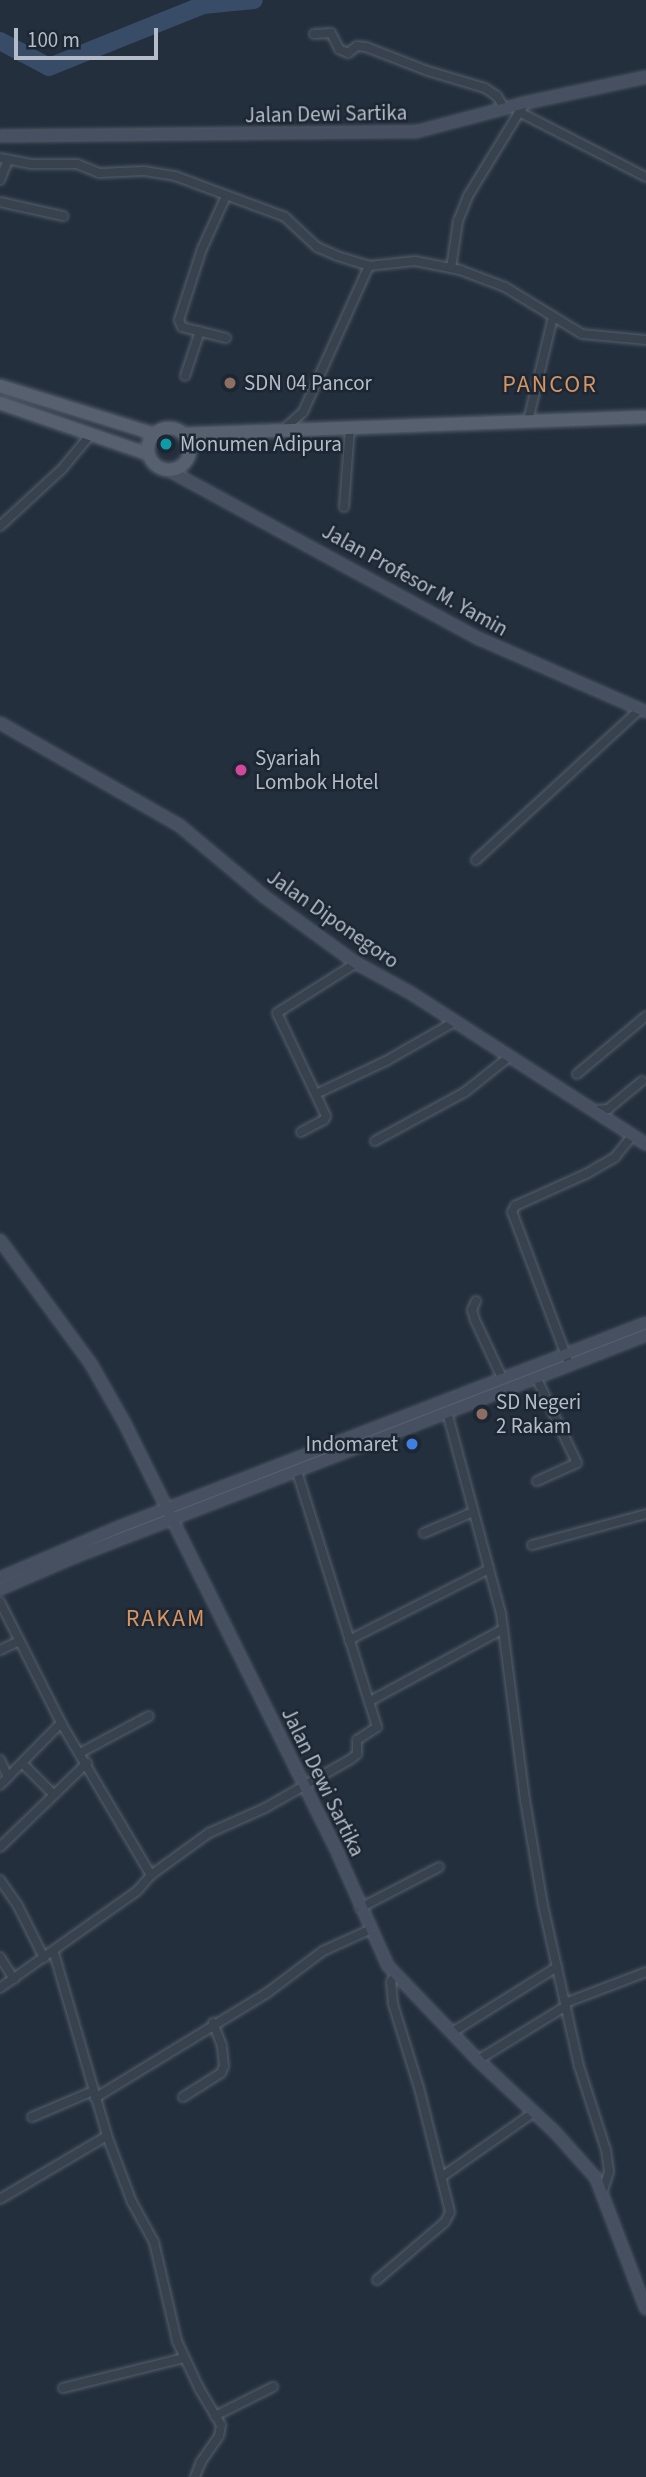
<!DOCTYPE html>
<style>
body{margin:0}
#map{position:relative;width:646px;height:2477px;overflow:hidden;background:#242f3e;font-family:"Source Sans 3",sans-serif}
div>[style]{position:absolute}
[style*='--x']{left:calc(var(--x)*1px);top:calc(var(--y)*1px);width:calc(var(--w)*1px);rotate:calc(var(--a)*1deg)}
.river>*{height:18px;margin:-9px;padding:0 9px;transform-origin:9px;border-radius:9px;background:#394c67}
.roads{filter:drop-shadow(0 0 2px #565f6c) drop-shadow(0 0 2px #565f6c)}
.street>*{height:8px;margin:-4px;padding:0 4px;transform-origin:4px;border-radius:4px;background:#38414e}
.secondary>*{height:10px;margin:-5px;padding:0 5px;transform-origin:5px;border-radius:5px;background:#465061}
.primary>*{height:12px;margin:-6px;padding:0 6px;transform-origin:6px;border-radius:6px;background:#56606e}
.primary>.ring{margin:-6px;padding:0;box-sizing:content-box;background:none;border:12px solid #56606e;border-radius:50%}
.dots>*{width:19px;height:19px;translate:-50% -50%;box-sizing:border-box;border:4px solid #1d2633;border-radius:50%}
span{translate:-50% -50%;white-space:nowrap;text-align:center;line-height:1.15;-webkit-text-stroke:5px #1d2633;paint-order:stroke}
.street-label{font-size:21px;color:#b4bcc9}
.poi-label{font-size:21px;color:#b4bcc9}
.left{translate:0 -50%;text-align:left}
.right{translate:-100% -50%;text-align:right}
.quarter-label{font-size:24px;color:#d59563;letter-spacing:2px}
.scale{position:absolute;left:14px;top:28px;width:144px;height:32px;box-sizing:border-box;border:4px solid #b4bcc9;border-top:0;padding-left:9px;font-size:21px;line-height:24px;white-space:nowrap;color:#b4bcc9;-webkit-text-stroke:5px #1d2633;paint-order:stroke}
</style>
<div id="map">
<div class="river">
<i style="--x:0;--y:41;--w:55;--a:28"></i>
<i style="--x:49;--y:67;--w:166;--a:-21.9"></i>
<i style="--x:203;--y:5;--w:51;--a:-5.6"></i>
</div>
<div class="roads">
<div class="street">
<i style="--x:314;--y:34;--w:17;--a:-3"></i>
<i style="--x:331;--y:33;--w:18;--a:63"></i>
<i style="--x:339;--y:49;--w:10;--a:24"></i>
<i style="--x:348;--y:53;--w:11;--a:-38"></i>
<i style="--x:357;--y:46;--w:9;--a:6"></i>
<i style="--x:366;--y:47;--w:66;--a:21.2"></i>
<i style="--x:428;--y:71;--w:59;--a:16.6"></i>
<i style="--x:485;--y:88;--w:14;--a:34"></i>
<i style="--x:497;--y:96;--w:14;--a:60"></i>
<i style="--x:519;--y:112;--w:143;--a:27.1"></i>
<i style="--x:0;--y:158;--w:33;--a:11"></i>
<i style="--x:32;--y:164;--w:45;--a:0"></i>
<i style="--x:77;--y:164;--w:24;--a:22"></i>
<i style="--x:99;--y:173;--w:45;--a:-2.5"></i>
<i style="--x:144;--y:171;--w:31;--a:9"></i>
<i style="--x:175;--y:176;--w:117;--a:20.4"></i>
<i style="--x:285;--y:217;--w:44;--a:43.2"></i>
<i style="--x:317;--y:247;--w:22;--a:24"></i>
<i style="--x:337;--y:256;--w:34;--a:17"></i>
<i style="--x:369;--y:266;--w:46;--a:-6.2"></i>
<i style="--x:415;--y:261;--w:46;--a:11.3"></i>
<i style="--x:460;--y:270;--w:48;--a:20.7"></i>
<i style="--x:505;--y:287;--w:90;--a:31.4"></i>
<i style="--x:582;--y:334;--w:64;--a:5.4"></i>
<i style="--x:0;--y:180;--w:22;--a:-68"></i>
<i style="--x:0;--y:202;--w:65;--a:12.5"></i>
<i style="--x:451;--y:268;--w:48;--a:-81.5"></i>
<i style="--x:458;--y:221;--w:27;--a:-68"></i>
<i style="--x:468;--y:196;--w:109;--a:-58.5"></i>
<i style="--x:226;--y:338;--w:45;--a:-166"></i>
<i style="--x:182;--y:327;--w:8;--a:-113"></i>
<i style="--x:179;--y:320;--w:75;--a:-72.1"></i>
<i style="--x:202;--y:249;--w:58;--a:-65.6"></i>
<i style="--x:185;--y:376;--w:47;--a:-71.6"></i>
<i style="--x:528;--y:421;--w:107;--a:-76.5"></i>
<i style="--x:284;--y:429;--w:25;--a:-42"></i>
<i style="--x:303;--y:412;--w:160;--a:-65.7"></i>
<i style="--x:344;--y:507;--w:80;--a:-85.7"></i>
<i style="--x:0;--y:526;--w:84;--a:-42.6"></i>
<i style="--x:62;--y:469;--w:45;--a:-50.4"></i>
<i style="--x:476;--y:860;--w:222;--a:-42.6"></i>
<i style="--x:577;--y:1074;--w:90;--a:-40"></i>
<i style="--x:316;--y:1094;--w:77;--a:-25.2"></i>
<i style="--x:386;--y:1061;--w:78;--a:-29.8"></i>
<i style="--x:595;--y:1110;--w:13;--a:-4"></i>
<i style="--x:608;--y:1109;--w:44;--a:-39.5"></i>
<i style="--x:301;--y:1132;--w:26;--a:-28"></i>
<i style="--x:324;--y:1120;--w:4;--a:-63"></i>
<i style="--x:326;--y:1116;--w:114;--a:-115.4"></i>
<i style="--x:277;--y:1013;--w:93;--a:-32.3"></i>
<i style="--x:375;--y:1141;--w:102;--a:-28.6"></i>
<i style="--x:465;--y:1092;--w:56;--a:-38.5"></i>
<i style="--x:476;--y:1301;--w:10;--a:114"></i>
<i style="--x:472;--y:1310;--w:10;--a:73"></i>
<i style="--x:475;--y:1320;--w:64;--a:65"></i>
<i style="--x:567;--y:1358;--w:156;--a:-110.6"></i>
<i style="--x:512;--y:1212;--w:7;--a:-63"></i>
<i style="--x:515;--y:1206;--w:78;--a:-24.3"></i>
<i style="--x:586;--y:1174;--w:34;--a:-30"></i>
<i style="--x:615;--y:1157;--w:27;--a:-51"></i>
<i style="--x:536;--y:1377;--w:95;--a:64.5"></i>
<i style="--x:577;--y:1463;--w:44;--a:155.8"></i>
<i style="--x:447;--y:1412;--w:208;--a:75"></i>
<i style="--x:501;--y:1613;--w:189;--a:82.7"></i>
<i style="--x:525;--y:1800;--w:107;--a:80.3"></i>
<i style="--x:543;--y:1905;--w:165;--a:77.4"></i>
<i style="--x:579;--y:2066;--w:88;--a:72.2"></i>
<i style="--x:606;--y:2150;--w:22;--a:82"></i>
<i style="--x:609;--y:2172;--w:20;--a:108"></i>
<i style="--x:424;--y:1533;--w:53;--a:-23.2"></i>
<i style="--x:532;--y:1545;--w:118;--a:-15.2"></i>
<i style="--x:0;--y:1602;--w:136;--a:63.2"></i>
<i style="--x:61;--y:1723;--w:177;--a:59.4"></i>
<i style="--x:151;--y:1875;--w:21;--a:131"></i>
<i style="--x:137;--y:1891;--w:168;--a:144.7"></i>
<i style="--x:349;--y:1640;--w:157;--a:-26.9"></i>
<i style="--x:0;--y:1650;--w:21;--a:-25"></i>
<i style="--x:370;--y:1701;--w:151;--a:-28.4"></i>
<i style="--x:80;--y:1753;--w:78;--a:-28.2"></i>
<i style="--x:0;--y:1760;--w:19;--a:65"></i>
<i style="--x:22;--y:1763;--w:44;--a:45"></i>
<i style="--x:0;--y:1785;--w:87;--a:-45.5"></i>
<i style="--x:0;--y:1847;--w:121;--a:-44"></i>
<i style="--x:151;--y:1875;--w:72;--a:-35.9"></i>
<i style="--x:209;--y:1833;--w:61;--a:-24.1"></i>
<i style="--x:265;--y:1808;--w:99;--a:-29.7"></i>
<i style="--x:351;--y:1759;--w:8;--a:-40"></i>
<i style="--x:357;--y:1754;--w:14;--a:-90"></i>
<i style="--x:357;--y:1740;--w:24;--a:-33"></i>
<i style="--x:377;--y:1727;--w:268;--a:-107.4"></i>
<i style="--x:0;--y:1880;--w:32;--a:55"></i>
<i style="--x:18;--y:1906;--w:58;--a:63.4"></i>
<i style="--x:360;--y:1908;--w:89;--a:-27.4"></i>
<i style="--x:54;--y:1953;--w:191;--a:73.8"></i>
<i style="--x:107;--y:2136;--w:71;--a:69.3"></i>
<i style="--x:132;--y:2202;--w:46;--a:61.2"></i>
<i style="--x:154;--y:2242;--w:102;--a:76.9"></i>
<i style="--x:177;--y:2341;--w:52;--a:64.9"></i>
<i style="--x:199;--y:2388;--w:43;--a:59.3"></i>
<i style="--x:221;--y:2425;--w:11;--a:100"></i>
<i style="--x:219;--y:2436;--w:32;--a:125"></i>
<i style="--x:201;--y:2462;--w:16;--a:112"></i>
<i style="--x:0;--y:1957;--w:26;--a:58"></i>
<i style="--x:565;--y:2003;--w:87;--a:-20.9"></i>
<i style="--x:451;--y:2033;--w:125;--a:-31.9"></i>
<i style="--x:478;--y:2060;--w:103;--a:-31.5"></i>
<i style="--x:183;--y:2097;--w:45;--a:-32.3"></i>
<i style="--x:221;--y:2073;--w:8;--a:-67"></i>
<i style="--x:224;--y:2066;--w:20;--a:-96"></i>
<i style="--x:222;--y:2046;--w:25;--a:-111"></i>
<i style="--x:95;--y:2098;--w:202;--a:-31.4"></i>
<i style="--x:267;--y:1993;--w:70;--a:-36.9"></i>
<i style="--x:323;--y:1951;--w:51;--a:-24.5"></i>
<i style="--x:32;--y:2117;--w:66;--a:-23.1"></i>
<i style="--x:443;--y:2176;--w:111;--a:-35.1"></i>
<i style="--x:0;--y:2199;--w:124;--a:-30.5"></i>
<i style="--x:377;--y:2280;--w:89;--a:-40.5"></i>
<i style="--x:445;--y:2222;--w:11;--a:-63"></i>
<i style="--x:450;--y:2212;--w:128;--a:-104"></i>
<i style="--x:419;--y:2088;--w:88;--a:-107.2"></i>
<i style="--x:393;--y:2004;--w:22;--a:-95"></i>
<i style="--x:391;--y:1982;--w:8;--a:-60"></i>
<i style="--x:63;--y:2388;--w:125;--a:-13.9"></i>
<i style="--x:215;--y:2416;--w:65;--a:-26.6"></i>
</div>
<div class="secondary">
<i style="--x:0;--y:136;--w:415;--a:-0.6"></i>
<i style="--x:415;--y:132;--w:114;--a:-14.8"></i>
<i style="--x:525;--y:103;--w:124;--a:-12.1"></i>
<i style="--x:170;--y:471;--w:353;--a:28.5"></i>
<i style="--x:480;--y:639;--w:181;--a:23.7"></i>
<i style="--x:0;--y:723;--w:206;--a:29.7"></i>
<i style="--x:179;--y:825;--w:112;--a:39.9"></i>
<i style="--x:265;--y:897;--w:112;--a:36"></i>
<i style="--x:356;--y:963;--w:60;--a:28.7"></i>
<i style="--x:409;--y:992;--w:282;--a:32.7"></i>
<i style="--x:0;--y:1240;--w:154;--a:53.7"></i>
<i style="--x:91;--y:1364;--w:67;--a:60.4"></i>
<i style="--x:124;--y:1422;--w:484;--a:63.6"></i>
<i style="--x:339;--y:1856;--w:120;--a:66"></i>
<i style="--x:388;--y:1966;--w:130;--a:46.2"></i>
<i style="--x:478;--y:2060;--w:104;--a:43.1"></i>
<i style="--x:554;--y:2131;--w:63;--a:48.2"></i>
<i style="--x:596;--y:2178;--w:140;--a:69.1"></i>
<i style="--x:0;--y:1578;--w:127;--a:-23.1"></i>
<i style="--x:117;--y:1528;--w:567;--a:-21.18"></i>
<i style="--x:0;--y:1589;--w:81;--a:-23.4"></i>
<i style="--x:74;--y:1557;--w:614;--a:-21.21"></i>
</div>
<div class="primary">
<i style="--x:0;--y:386;--w:161;--a:17.3"></i>
<i style="--x:0;--y:403;--w:157;--a:19"></i>
<i class="ring" style="left:148px;top:428px;width:30px;height:30px"></i>
<i style="--x:184;--y:434;--w:462;--a:-2.1"></i>
</div>
</div>
<div class="dots">
<i style="left:230px;top:383px;background:#8d6e63"></i>
<i style="left:166px;top:444px;background:#0f9aa8"></i>
<i style="left:241px;top:770px;background:#d1479c"></i>
<i style="left:482px;top:1414px;background:#8d6e63"></i>
<i style="left:412px;top:1444px;background:#3f7fe0"></i>
</div>
<div class="street-label">
<span style="left:326px;top:114px;rotate:-1deg">Jalan Dewi Sartika</span>
<span style="left:415px;top:580px;rotate:29deg">Jalan Profesor M. Yamin</span>
<span style="left:333px;top:919px;rotate:35deg">Jalan Diponegoro</span>
<span style="left:323px;top:1782px;rotate:64deg">Jalan Dewi Sartika</span>
</div>
<div class="poi-label">
<span class="left" style="left:244px;top:383px">SDN 04 Pancor</span>
<span class="left" style="left:180px;top:444px">Monumen Adipura</span>
<span class="left" style="left:255px;top:770px">Syariah<br>Lombok Hotel</span>
<span class="left" style="left:496px;top:1414px">SD Negeri<br>2 Rakam</span>
<span class="right" style="left:398px;top:1444px">Indomaret</span>
</div>
<div class="quarter-label">
<span style="left:550px;top:385px">PANCOR</span>
<span style="left:166px;top:1619px">RAKAM</span>
</div>
<div class="scale">100 m</div>
</div>
